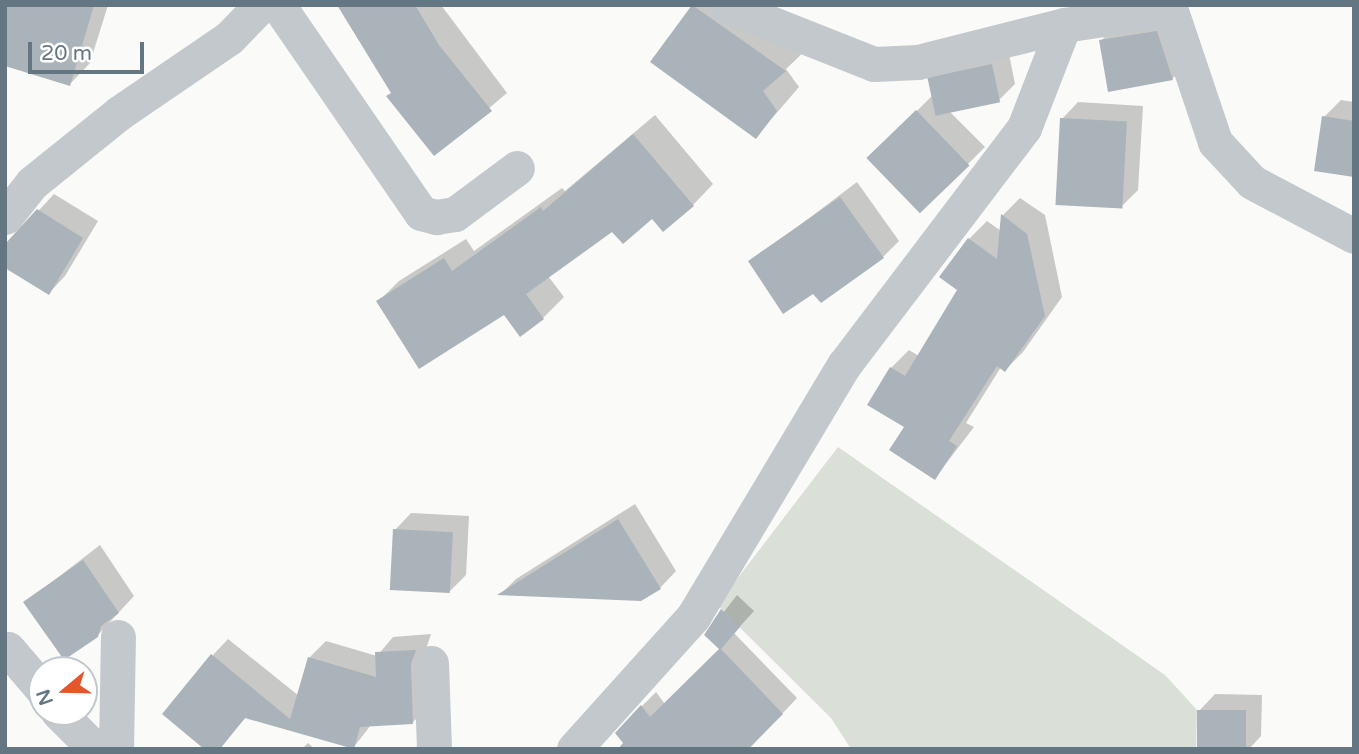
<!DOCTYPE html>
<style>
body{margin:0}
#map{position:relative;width:1359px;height:754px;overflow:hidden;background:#fafaf8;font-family:"Varela Round",sans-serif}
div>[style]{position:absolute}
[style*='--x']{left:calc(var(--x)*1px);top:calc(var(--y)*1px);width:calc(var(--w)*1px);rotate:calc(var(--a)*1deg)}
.green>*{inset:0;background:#dadfd7}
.shadow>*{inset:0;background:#0003}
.building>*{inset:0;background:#aab3b9;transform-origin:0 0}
.street>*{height:35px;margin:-17.5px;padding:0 17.5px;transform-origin:17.5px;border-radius:17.5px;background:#c3c8cc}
span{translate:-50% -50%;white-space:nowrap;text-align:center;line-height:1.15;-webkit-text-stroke:7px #fff;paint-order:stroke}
.frame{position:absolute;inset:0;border:7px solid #657683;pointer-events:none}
.north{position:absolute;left:28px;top:656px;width:70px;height:70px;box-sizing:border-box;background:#fff;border:2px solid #c1c8cd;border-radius:50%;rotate:251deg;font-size:19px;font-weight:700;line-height:28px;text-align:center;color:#657683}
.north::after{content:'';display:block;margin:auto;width:24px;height:32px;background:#e4572e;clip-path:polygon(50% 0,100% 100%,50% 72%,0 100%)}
.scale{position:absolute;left:28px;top:42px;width:116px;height:32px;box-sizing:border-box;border:4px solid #657683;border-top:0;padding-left:9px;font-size:21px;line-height:24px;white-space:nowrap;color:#657683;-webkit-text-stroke:5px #fff;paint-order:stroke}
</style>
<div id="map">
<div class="green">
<i style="clip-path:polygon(838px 447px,1165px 675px,1197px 710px,1196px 749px,851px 749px,831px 718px,717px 605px)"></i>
</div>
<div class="shadow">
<i style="clip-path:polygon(5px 5px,108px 5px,90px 63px,70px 84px)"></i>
<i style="clip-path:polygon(339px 5px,441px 5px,507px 93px,435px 154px)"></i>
<i style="clip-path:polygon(695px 5px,751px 5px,808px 48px,786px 69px,799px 87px,756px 137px,653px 61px)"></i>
<i style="clip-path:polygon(1173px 16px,1189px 62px,1172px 79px,1101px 41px,1117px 24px)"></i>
<i style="clip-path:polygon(1008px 49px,1015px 84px,999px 100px,948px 110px,985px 147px,921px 211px,869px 158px,932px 96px,929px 81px,946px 64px)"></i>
<i style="clip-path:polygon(1341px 100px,1354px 102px,1354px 175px,1324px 117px)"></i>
<i style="clip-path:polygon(1078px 102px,1143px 106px,1138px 190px,1121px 207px,1062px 119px)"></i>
<i style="clip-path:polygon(655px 115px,713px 184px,693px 205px,613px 230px,548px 276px,564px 297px,543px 318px,378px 302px,399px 281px,466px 239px,474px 251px,562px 188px,565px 191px)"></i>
<i style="clip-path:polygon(857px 182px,899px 241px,883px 257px,814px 292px,751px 262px)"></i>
<i style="clip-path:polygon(54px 194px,98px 221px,65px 276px,49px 293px,5px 247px)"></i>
<i style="clip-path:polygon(1020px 198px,1045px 215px,1062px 297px,1023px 352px,1005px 370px,1001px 367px,966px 423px,974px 427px,935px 478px,906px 427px,891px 368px,909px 350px,919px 356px,959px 289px,941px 276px,969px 239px,987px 221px,1001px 231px,1003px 215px)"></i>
<i style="clip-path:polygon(635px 504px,676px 571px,660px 588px,501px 594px,516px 579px)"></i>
<i style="clip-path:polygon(411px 513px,469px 516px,466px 575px,450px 591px,395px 530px)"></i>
<i style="clip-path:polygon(100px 545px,134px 596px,97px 636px,26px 602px)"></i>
<i style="clip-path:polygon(737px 595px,754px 611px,734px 633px,797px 698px,749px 749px,641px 749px,642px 706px,656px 692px,665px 704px,721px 649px,706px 635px)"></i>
<i style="clip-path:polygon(431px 634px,427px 646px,429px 706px,412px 723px,371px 725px,353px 748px,246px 717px,218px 749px,212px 656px,228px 639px,299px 696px,309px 658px,326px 641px,377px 656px,393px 637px)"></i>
<i style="clip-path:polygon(1215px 694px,1262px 695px,1261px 736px,1249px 749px,1198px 749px,1199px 711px)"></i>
<i style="clip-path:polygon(308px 743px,315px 749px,302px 749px)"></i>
</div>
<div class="building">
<i style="clip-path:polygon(5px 5px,94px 5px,70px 86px,5px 66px)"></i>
<i style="clip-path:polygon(337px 5px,415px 5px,439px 45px,492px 111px,434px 156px,386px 96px,391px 93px)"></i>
<i style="clip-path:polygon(692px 5px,786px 71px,763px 91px,777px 111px,756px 139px,650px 62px)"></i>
<i style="clip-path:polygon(1157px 31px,1173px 80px,1108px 92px,1099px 40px)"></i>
<i style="left:992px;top:64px;width:39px;height:66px;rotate:78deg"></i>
<i style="left:916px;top:110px;width:77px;height:69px;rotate:46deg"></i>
<i style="clip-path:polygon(1322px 116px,1354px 121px,1354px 177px,1314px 171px)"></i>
<i style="left:1060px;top:118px;width:67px;height:87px;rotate:3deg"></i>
<i style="clip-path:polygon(633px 134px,694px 206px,663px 232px,652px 219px,623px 244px,612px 232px,526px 294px,544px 319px,520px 337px,504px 315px,419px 369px,376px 301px,444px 258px,452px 271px,541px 207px,543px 211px)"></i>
<i style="clip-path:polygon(840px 197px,884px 258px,821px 303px,813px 294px,783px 314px,748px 261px)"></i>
<i style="clip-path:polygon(37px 209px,83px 238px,49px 295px,5px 268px,5px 244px)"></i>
<i style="clip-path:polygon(1001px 214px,1027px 234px,1045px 316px,1005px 372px,997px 366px,949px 441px,957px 446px,935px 480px,889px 450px,904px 427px,867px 405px,890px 367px,905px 376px,957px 290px,939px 277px,968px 238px,997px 259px)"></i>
<i style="clip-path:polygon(618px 519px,661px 589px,641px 601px,497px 595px)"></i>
<i style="left:393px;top:529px;width:60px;height:61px;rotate:3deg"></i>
<i style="clip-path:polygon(83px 560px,119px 613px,101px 626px,98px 637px,64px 660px,23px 602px)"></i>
<i style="clip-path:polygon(721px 609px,740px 627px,721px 649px,783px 714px,748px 749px,618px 749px,623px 743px,615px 733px,641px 705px,650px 717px,719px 649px,704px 635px)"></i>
<i style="clip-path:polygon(416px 650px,411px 664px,413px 724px,360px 727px,354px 749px,245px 718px,220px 749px,204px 749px,162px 714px,211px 654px,290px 719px,308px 657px,376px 677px,375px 652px)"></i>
<i style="left:1197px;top:710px;width:49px;height:39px"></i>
</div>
<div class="street">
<i style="--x:278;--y:5;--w:252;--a:55.5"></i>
<i style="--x:421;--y:213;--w:16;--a:15"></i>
<i style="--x:436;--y:217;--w:19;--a:-9"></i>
<i style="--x:455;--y:214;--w:77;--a:-36.6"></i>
<i style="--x:725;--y:5;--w:160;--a:21.6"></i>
<i style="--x:874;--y:64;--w:44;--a:-2.6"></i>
<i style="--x:918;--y:62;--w:151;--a:-14.2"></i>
<i style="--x:1064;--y:25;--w:106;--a:-8.7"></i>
<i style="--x:1169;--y:5;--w:145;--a:71.4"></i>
<i style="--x:1215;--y:142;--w:54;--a:47.2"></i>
<i style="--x:1252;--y:182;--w:115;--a:27.9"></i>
<i style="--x:5;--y:217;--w:43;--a:-51.5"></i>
<i style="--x:32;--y:183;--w:112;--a:-38.8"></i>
<i style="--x:119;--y:113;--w:133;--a:-34.3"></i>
<i style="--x:229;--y:38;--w:46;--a:-45.9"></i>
<i style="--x:8;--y:649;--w:52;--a:49.6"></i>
<i style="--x:431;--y:663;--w:86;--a:88"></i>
<i style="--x:58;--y:712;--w:52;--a:45"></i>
<i style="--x:116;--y:749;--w:112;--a:-89"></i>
<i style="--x:574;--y:749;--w:178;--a:-48"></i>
<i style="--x:693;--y:617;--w:294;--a:-59.1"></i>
<i style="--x:844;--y:365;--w:298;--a:-52.8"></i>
<i style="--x:1024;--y:128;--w:110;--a:-68.8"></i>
</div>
<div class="frame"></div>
<div class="north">N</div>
<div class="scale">20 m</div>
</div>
